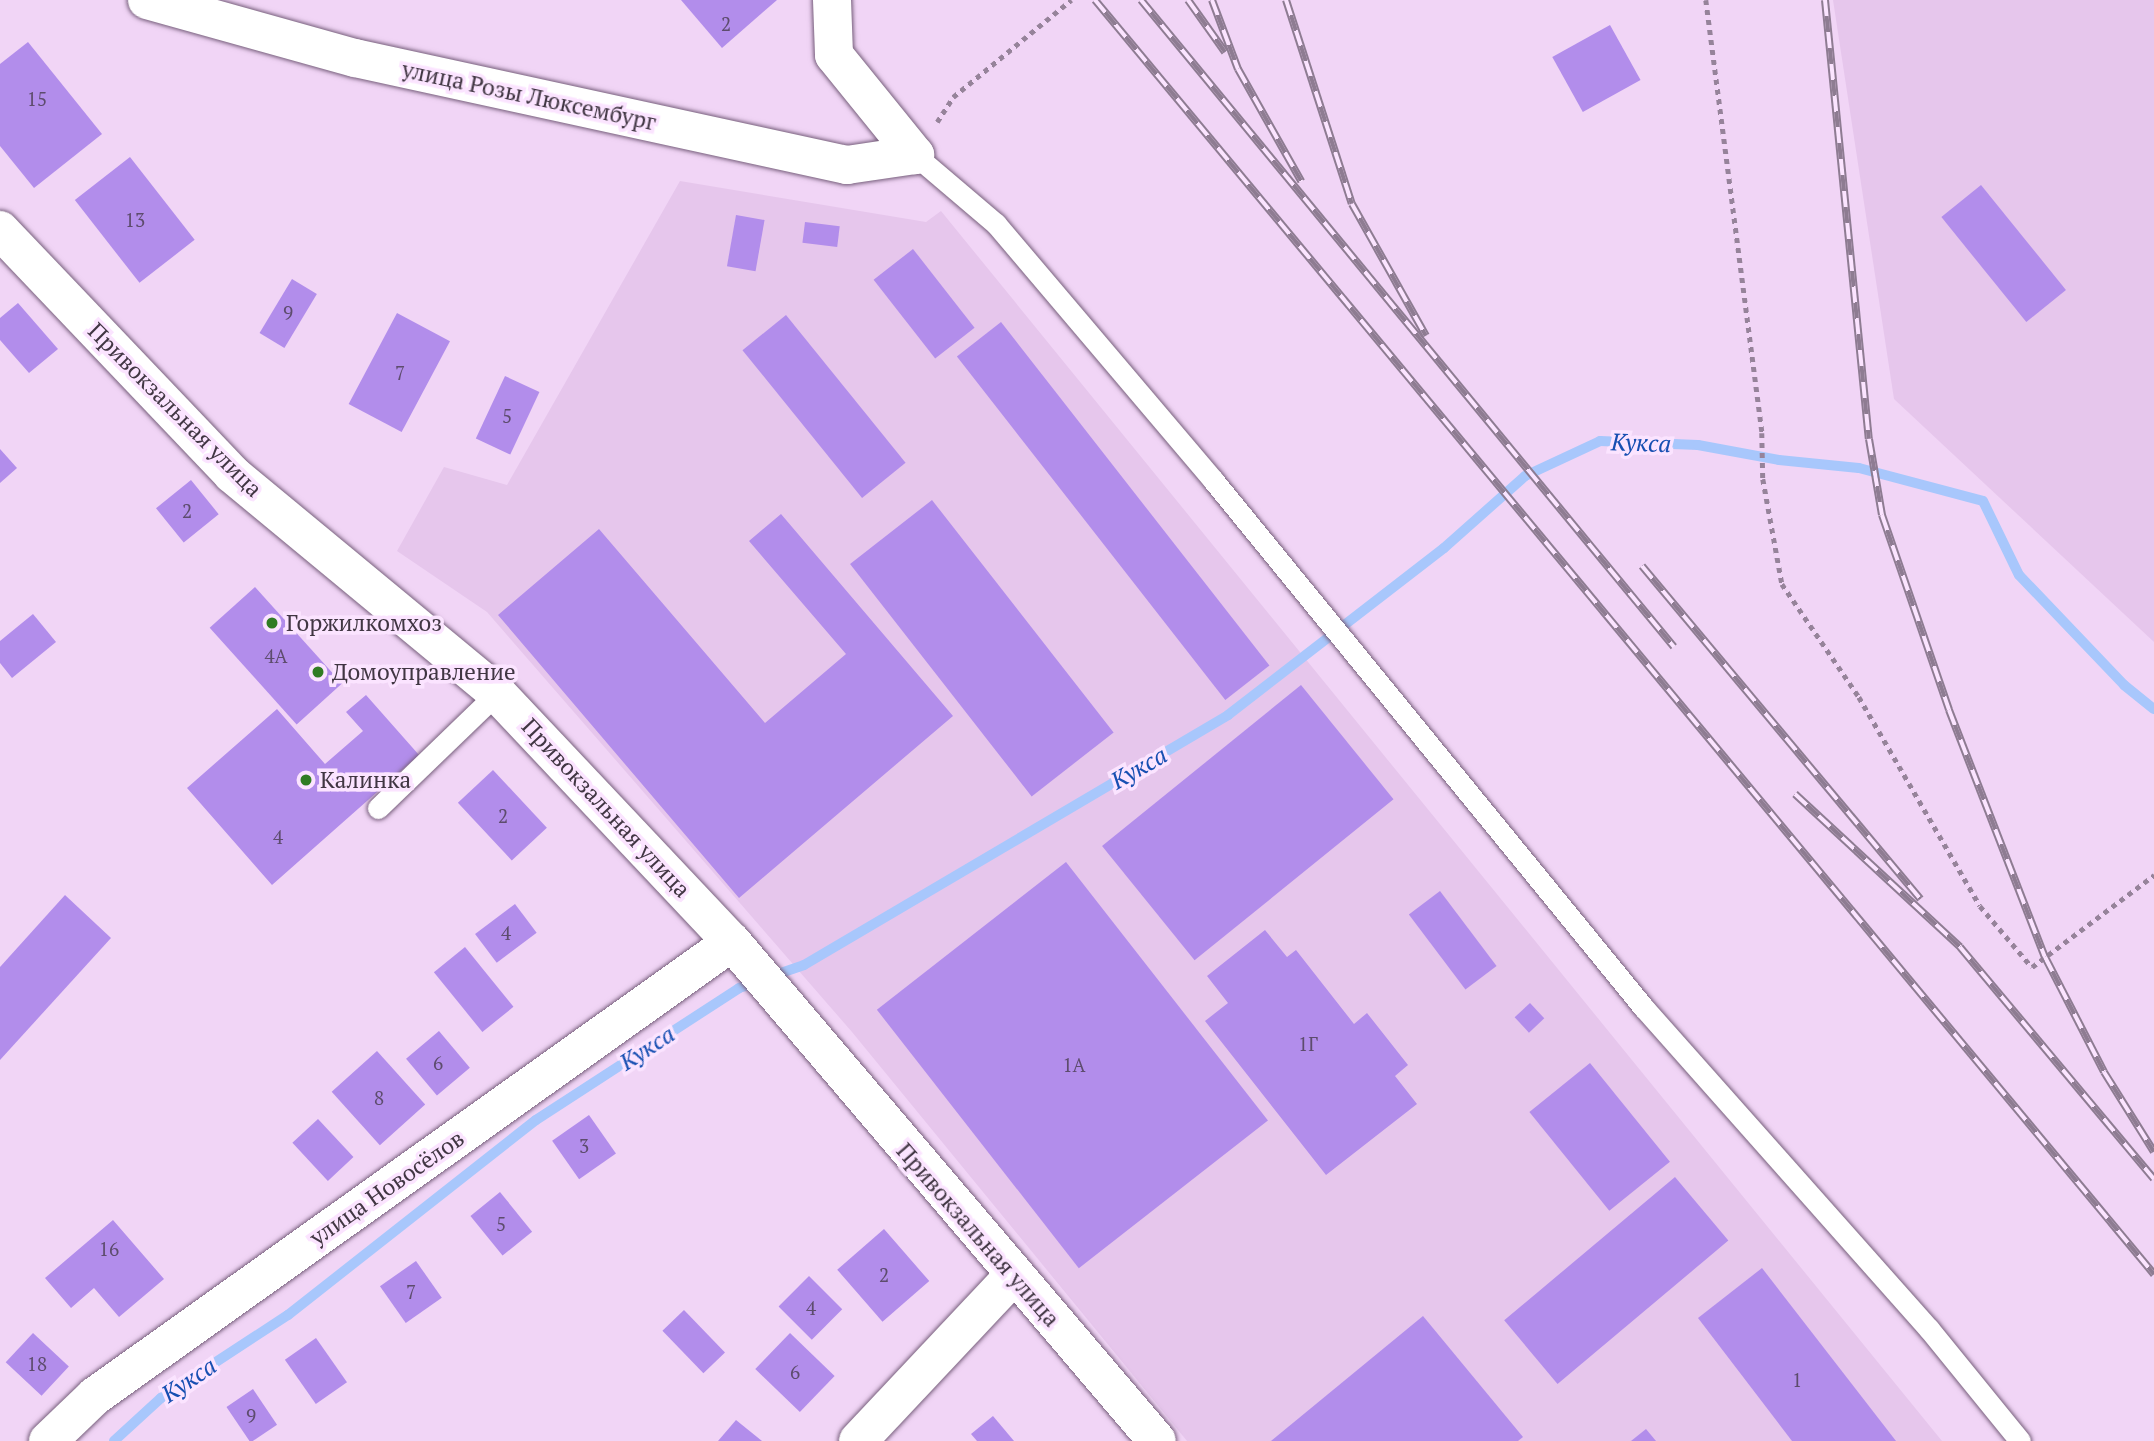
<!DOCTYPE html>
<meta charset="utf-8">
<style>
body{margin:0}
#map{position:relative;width:2154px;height:1441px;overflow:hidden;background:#f1d5f6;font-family:"PT Serif",serif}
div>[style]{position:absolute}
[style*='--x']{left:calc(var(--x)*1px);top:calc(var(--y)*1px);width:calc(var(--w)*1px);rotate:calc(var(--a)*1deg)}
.built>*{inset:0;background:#e6c6ec}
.stream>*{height:10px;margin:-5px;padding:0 5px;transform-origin:5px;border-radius:5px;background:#a8c7fc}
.building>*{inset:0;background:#b28deb;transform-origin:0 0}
.path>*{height:4.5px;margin-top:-2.25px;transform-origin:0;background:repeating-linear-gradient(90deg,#96839a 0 5px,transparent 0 10px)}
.roads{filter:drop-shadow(0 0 2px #775f7c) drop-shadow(0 0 2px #775f7c)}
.lane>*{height:21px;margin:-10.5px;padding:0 10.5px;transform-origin:10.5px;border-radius:10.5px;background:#fff}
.street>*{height:38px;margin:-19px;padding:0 19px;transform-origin:19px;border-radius:19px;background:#fff}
.secondary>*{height:38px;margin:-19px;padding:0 19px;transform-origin:19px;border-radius:19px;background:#fff}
.rail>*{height:8px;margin-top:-4px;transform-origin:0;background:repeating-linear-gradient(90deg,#fbe4ff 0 16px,#8e7c92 0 32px);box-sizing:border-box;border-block:2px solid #8e7c92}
.dots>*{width:19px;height:19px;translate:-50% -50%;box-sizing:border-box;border:4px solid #fbe4ff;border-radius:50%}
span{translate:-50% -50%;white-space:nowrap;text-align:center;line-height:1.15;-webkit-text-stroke:7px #fbe4ff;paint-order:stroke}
.number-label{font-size:19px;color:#5d4c6d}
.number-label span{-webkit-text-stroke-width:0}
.street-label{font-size:23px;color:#413643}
.poi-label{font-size:23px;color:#413643}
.left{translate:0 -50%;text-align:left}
.water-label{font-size:24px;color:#174fb2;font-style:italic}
</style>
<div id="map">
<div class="built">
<i style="clip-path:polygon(1833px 0,2154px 0,2154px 642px,1894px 399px)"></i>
<i style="clip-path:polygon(680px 181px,926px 222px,941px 211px,1942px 1441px,1187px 1441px,852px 1032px,487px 612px,397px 551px,444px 467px,507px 485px)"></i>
</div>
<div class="stream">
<i style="--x:772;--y:976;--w:34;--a:-19"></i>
<i style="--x:804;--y:965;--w:492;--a:-30.5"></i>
<i style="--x:1228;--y:715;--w:273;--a:-37.7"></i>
<i style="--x:1444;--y:548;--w:108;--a:-41.6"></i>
<i style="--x:1525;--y:476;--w:83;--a:-25"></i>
<i style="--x:1600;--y:441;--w:98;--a:2.3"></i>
<i style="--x:1698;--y:445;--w:82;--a:10.5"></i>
<i style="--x:1779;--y:460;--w:80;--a:5.7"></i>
<i style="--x:1859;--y:468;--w:128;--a:14.9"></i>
<i style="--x:1983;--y:501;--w:82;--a:64.1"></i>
<i style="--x:2019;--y:575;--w:152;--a:46.3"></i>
<i style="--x:2124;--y:685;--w:38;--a:39"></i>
<i style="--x:114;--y:1441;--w:64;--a:-42.5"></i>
<i style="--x:161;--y:1398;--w:152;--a:-33.2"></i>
<i style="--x:288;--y:1315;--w:315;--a:-38.2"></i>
<i style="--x:536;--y:1120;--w:242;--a:-33"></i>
<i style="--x:739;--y:988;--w:19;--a:-18"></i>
</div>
<div class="building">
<i style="clip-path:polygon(681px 0,777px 0,722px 48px)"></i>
<i style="left:1610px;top:25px;width:63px;height:66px;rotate:61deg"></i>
<i style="clip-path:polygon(28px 42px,102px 134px,34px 188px,0 146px,0 64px)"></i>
<i style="left:130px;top:157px;width:105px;height:70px;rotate:52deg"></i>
<i style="left:1981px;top:185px;width:135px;height:51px;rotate:51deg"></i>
<i style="left:736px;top:215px;width:29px;height:52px;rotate:10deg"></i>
<i style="left:805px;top:222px;width:35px;height:21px;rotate:7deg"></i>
<i style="left:913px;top:249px;width:100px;height:50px;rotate:52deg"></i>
<i style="left:292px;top:279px;width:29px;height:63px;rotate:31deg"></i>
<i style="clip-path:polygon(18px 303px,58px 349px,29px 373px,0 340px,0 318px)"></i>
<i style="left:397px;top:313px;width:60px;height:103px;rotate:28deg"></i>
<i style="left:786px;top:315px;width:190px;height:56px;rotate:51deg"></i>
<i style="left:1001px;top:322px;width:436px;height:56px;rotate:52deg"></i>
<i style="left:505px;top:376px;width:38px;height:69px;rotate:25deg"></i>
<i style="clip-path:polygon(0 449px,17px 468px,0 483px)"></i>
<i style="left:191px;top:480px;width:44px;height:45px;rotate:51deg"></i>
<i style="left:932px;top:500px;width:295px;height:104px;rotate:52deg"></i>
<i style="clip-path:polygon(781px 514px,953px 716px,739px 898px,498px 615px,599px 529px,765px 723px,846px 654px,749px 541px)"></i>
<i style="left:255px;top:587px;width:130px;height:61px;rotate:48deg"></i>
<i style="clip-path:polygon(33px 614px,56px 642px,12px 678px,0 663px,0 641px)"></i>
<i style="left:1301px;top:685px;width:147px;height:256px;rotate:51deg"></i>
<i style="clip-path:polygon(366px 695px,419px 755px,272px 885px,187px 788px,277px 709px,325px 764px,363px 731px,346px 712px)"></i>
<i style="left:493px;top:770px;width:79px;height:48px;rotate:47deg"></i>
<i style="left:1066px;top:862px;width:328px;height:240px;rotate:52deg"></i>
<i style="left:1440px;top:891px;width:94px;height:39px;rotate:53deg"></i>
<i style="clip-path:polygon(65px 895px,111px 938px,0 1060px,0 967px)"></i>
<i style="left:515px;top:904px;width:36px;height:50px;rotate:53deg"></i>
<i style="clip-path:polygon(1265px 930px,1287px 957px,1296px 950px,1354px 1024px,1367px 1013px,1408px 1065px,1395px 1076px,1417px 1104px,1326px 1175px,1205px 1021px,1228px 1003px,1207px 976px)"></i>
<i style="left:465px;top:947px;width:77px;height:40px;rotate:51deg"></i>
<i style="left:1530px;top:1003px;width:21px;height:21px;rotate:47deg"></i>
<i style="left:439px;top:1031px;width:48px;height:43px;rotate:50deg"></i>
<i style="left:377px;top:1051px;width:72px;height:61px;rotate:48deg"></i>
<i style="left:1590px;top:1063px;width:127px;height:78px;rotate:51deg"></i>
<i style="left:589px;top:1115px;width:47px;height:45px;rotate:55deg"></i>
<i style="left:318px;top:1119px;width:52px;height:35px;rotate:47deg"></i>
<i style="left:1675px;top:1177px;width:83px;height:223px;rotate:50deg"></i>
<i style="left:500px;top:1192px;width:51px;height:38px;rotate:51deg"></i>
<i style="clip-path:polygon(113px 1220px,164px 1279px,119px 1317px,94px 1288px,71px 1308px,45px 1278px)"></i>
<i style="left:884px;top:1229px;width:69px;height:62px;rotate:49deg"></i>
<i style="left:416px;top:1261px;width:45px;height:44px;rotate:55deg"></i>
<i style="clip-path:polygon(1762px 1268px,1896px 1441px,1792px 1441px,1698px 1318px)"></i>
<i style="left:809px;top:1276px;width:47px;height:43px;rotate:45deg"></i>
<i style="left:684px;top:1310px;width:59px;height:30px;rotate:46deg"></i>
<i style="clip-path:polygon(1423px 1316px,1523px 1437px,1518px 1441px,1271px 1441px)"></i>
<i style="left:33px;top:1333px;width:49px;height:40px;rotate:43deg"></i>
<i style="left:790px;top:1333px;width:62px;height:50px;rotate:44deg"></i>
<i style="left:316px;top:1338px;width:54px;height:38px;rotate:55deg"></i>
<i style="left:253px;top:1389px;width:43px;height:32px;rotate:56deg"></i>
<i style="clip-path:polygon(993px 1416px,1014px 1441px,977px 1441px,971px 1434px)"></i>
<i style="clip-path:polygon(736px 1420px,762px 1441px,718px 1441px)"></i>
<i style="clip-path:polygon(1646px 1429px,1656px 1441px,1631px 1441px)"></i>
</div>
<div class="path">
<i style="--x:1706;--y:0;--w:437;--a:82.6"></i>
<i style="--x:1762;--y:433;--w:46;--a:88.8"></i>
<i style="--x:1763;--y:479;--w:107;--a:79.7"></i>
<i style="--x:1782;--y:584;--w:137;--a:55.7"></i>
<i style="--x:1859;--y:697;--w:241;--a:59.9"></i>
<i style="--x:1980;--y:906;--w:80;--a:49.6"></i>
<i style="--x:2032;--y:967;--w:153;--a:-37"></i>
<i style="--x:937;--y:122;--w:30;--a:-57"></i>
<i style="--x:953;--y:97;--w:153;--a:-39.4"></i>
</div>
<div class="roads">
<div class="lane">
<i style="--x:915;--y:155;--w:106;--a:40.4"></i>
<i style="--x:996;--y:224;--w:336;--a:49.7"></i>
<i style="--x:1213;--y:480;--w:682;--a:50.78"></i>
<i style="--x:1644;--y:1008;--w:429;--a:48.4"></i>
<i style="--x:1929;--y:1329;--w:144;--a:50.9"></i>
<i style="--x:378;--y:808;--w:165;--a:-44"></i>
</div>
<div class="street">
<i style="--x:832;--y:0;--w:55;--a:87.9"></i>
<i style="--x:834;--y:55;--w:129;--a:51"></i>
<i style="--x:48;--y:1441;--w:65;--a:-43.8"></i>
<i style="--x:95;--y:1396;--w:782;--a:-35.48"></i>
<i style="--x:858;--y:1441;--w:225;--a:-46.8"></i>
</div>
<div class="secondary">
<i style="--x:147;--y:0;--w:216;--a:15.6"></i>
<i style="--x:355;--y:58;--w:504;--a:12.27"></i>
<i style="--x:847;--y:165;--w:69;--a:-8.4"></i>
<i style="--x:0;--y:230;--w:337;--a:46.4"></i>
<i style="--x:232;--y:474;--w:344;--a:39.6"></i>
<i style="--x:497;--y:693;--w:342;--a:46.7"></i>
<i style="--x:732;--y:942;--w:655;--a:49.58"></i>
</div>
</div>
<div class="rail">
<i style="--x:1095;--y:0;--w:1657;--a:50.27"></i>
<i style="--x:1141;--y:0;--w:838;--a:50.52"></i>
<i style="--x:1188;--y:0;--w:64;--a:54.6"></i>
<i style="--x:1212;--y:0;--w:74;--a:69.4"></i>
<i style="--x:1238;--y:69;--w:129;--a:60.6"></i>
<i style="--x:1286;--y:0;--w:214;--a:72.1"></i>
<i style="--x:1352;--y:204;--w:151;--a:60.7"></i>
<i style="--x:1825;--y:0;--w:441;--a:84.3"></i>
<i style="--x:1869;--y:439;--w:77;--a:80.3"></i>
<i style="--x:1882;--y:515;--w:206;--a:71"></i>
<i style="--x:1949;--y:710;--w:265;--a:68.8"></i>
<i style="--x:2045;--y:957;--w:129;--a:62.8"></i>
<i style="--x:2104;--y:1072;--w:94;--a:58"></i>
<i style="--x:1642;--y:566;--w:434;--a:50.1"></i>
<i style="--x:1795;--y:794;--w:225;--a:42.8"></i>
<i style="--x:1960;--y:947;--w:302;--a:50.1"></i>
</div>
<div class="dots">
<i style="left:272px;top:623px;background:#307c24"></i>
<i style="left:318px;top:672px;background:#307c24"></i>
<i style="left:306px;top:780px;background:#307c24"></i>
</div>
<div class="number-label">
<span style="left:726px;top:24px">2</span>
<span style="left:37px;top:99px">15</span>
<span style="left:135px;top:220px">13</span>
<span style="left:288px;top:313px">9</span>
<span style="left:400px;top:373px">7</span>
<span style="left:507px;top:416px">5</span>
<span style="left:187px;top:511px">2</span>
<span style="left:276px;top:656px">4А</span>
<span style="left:503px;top:816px">2</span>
<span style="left:278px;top:837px">4</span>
<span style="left:506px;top:933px">4</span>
<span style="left:1308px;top:1044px">1Г</span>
<span style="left:438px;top:1063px">6</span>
<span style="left:1074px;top:1065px">1А</span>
<span style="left:379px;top:1098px">8</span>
<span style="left:584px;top:1146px">3</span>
<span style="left:501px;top:1224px">5</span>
<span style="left:109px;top:1249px">16</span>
<span style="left:884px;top:1275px">2</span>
<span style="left:411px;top:1292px">7</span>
<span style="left:811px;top:1308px">4</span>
<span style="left:37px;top:1364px">18</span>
<span style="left:795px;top:1372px">6</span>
<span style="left:1797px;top:1380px">1</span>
<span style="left:251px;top:1416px">9</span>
</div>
<div class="street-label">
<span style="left:529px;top:96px;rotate:12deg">улица Розы Люксембург</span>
<span style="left:175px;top:410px;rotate:45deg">Привокзальная улица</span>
<span style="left:606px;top:808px;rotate:47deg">Привокзальная улица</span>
<span style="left:387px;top:1188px;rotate:-35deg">улица Новосёлов</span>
<span style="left:978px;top:1235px;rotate:49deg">Привокзальная улица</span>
</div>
<div class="poi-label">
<span class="left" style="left:286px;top:623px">Горжилкомхоз</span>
<span class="left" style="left:332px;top:672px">Домоуправление</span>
<span class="left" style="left:320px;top:780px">Калинка</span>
</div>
<div class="water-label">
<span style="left:1641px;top:443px;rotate:2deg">Кукса</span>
<span style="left:1139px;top:768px;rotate:-30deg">Кукса</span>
<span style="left:647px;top:1048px;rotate:-33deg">Кукса</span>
<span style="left:189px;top:1380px;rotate:-34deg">Кукса</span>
</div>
</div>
